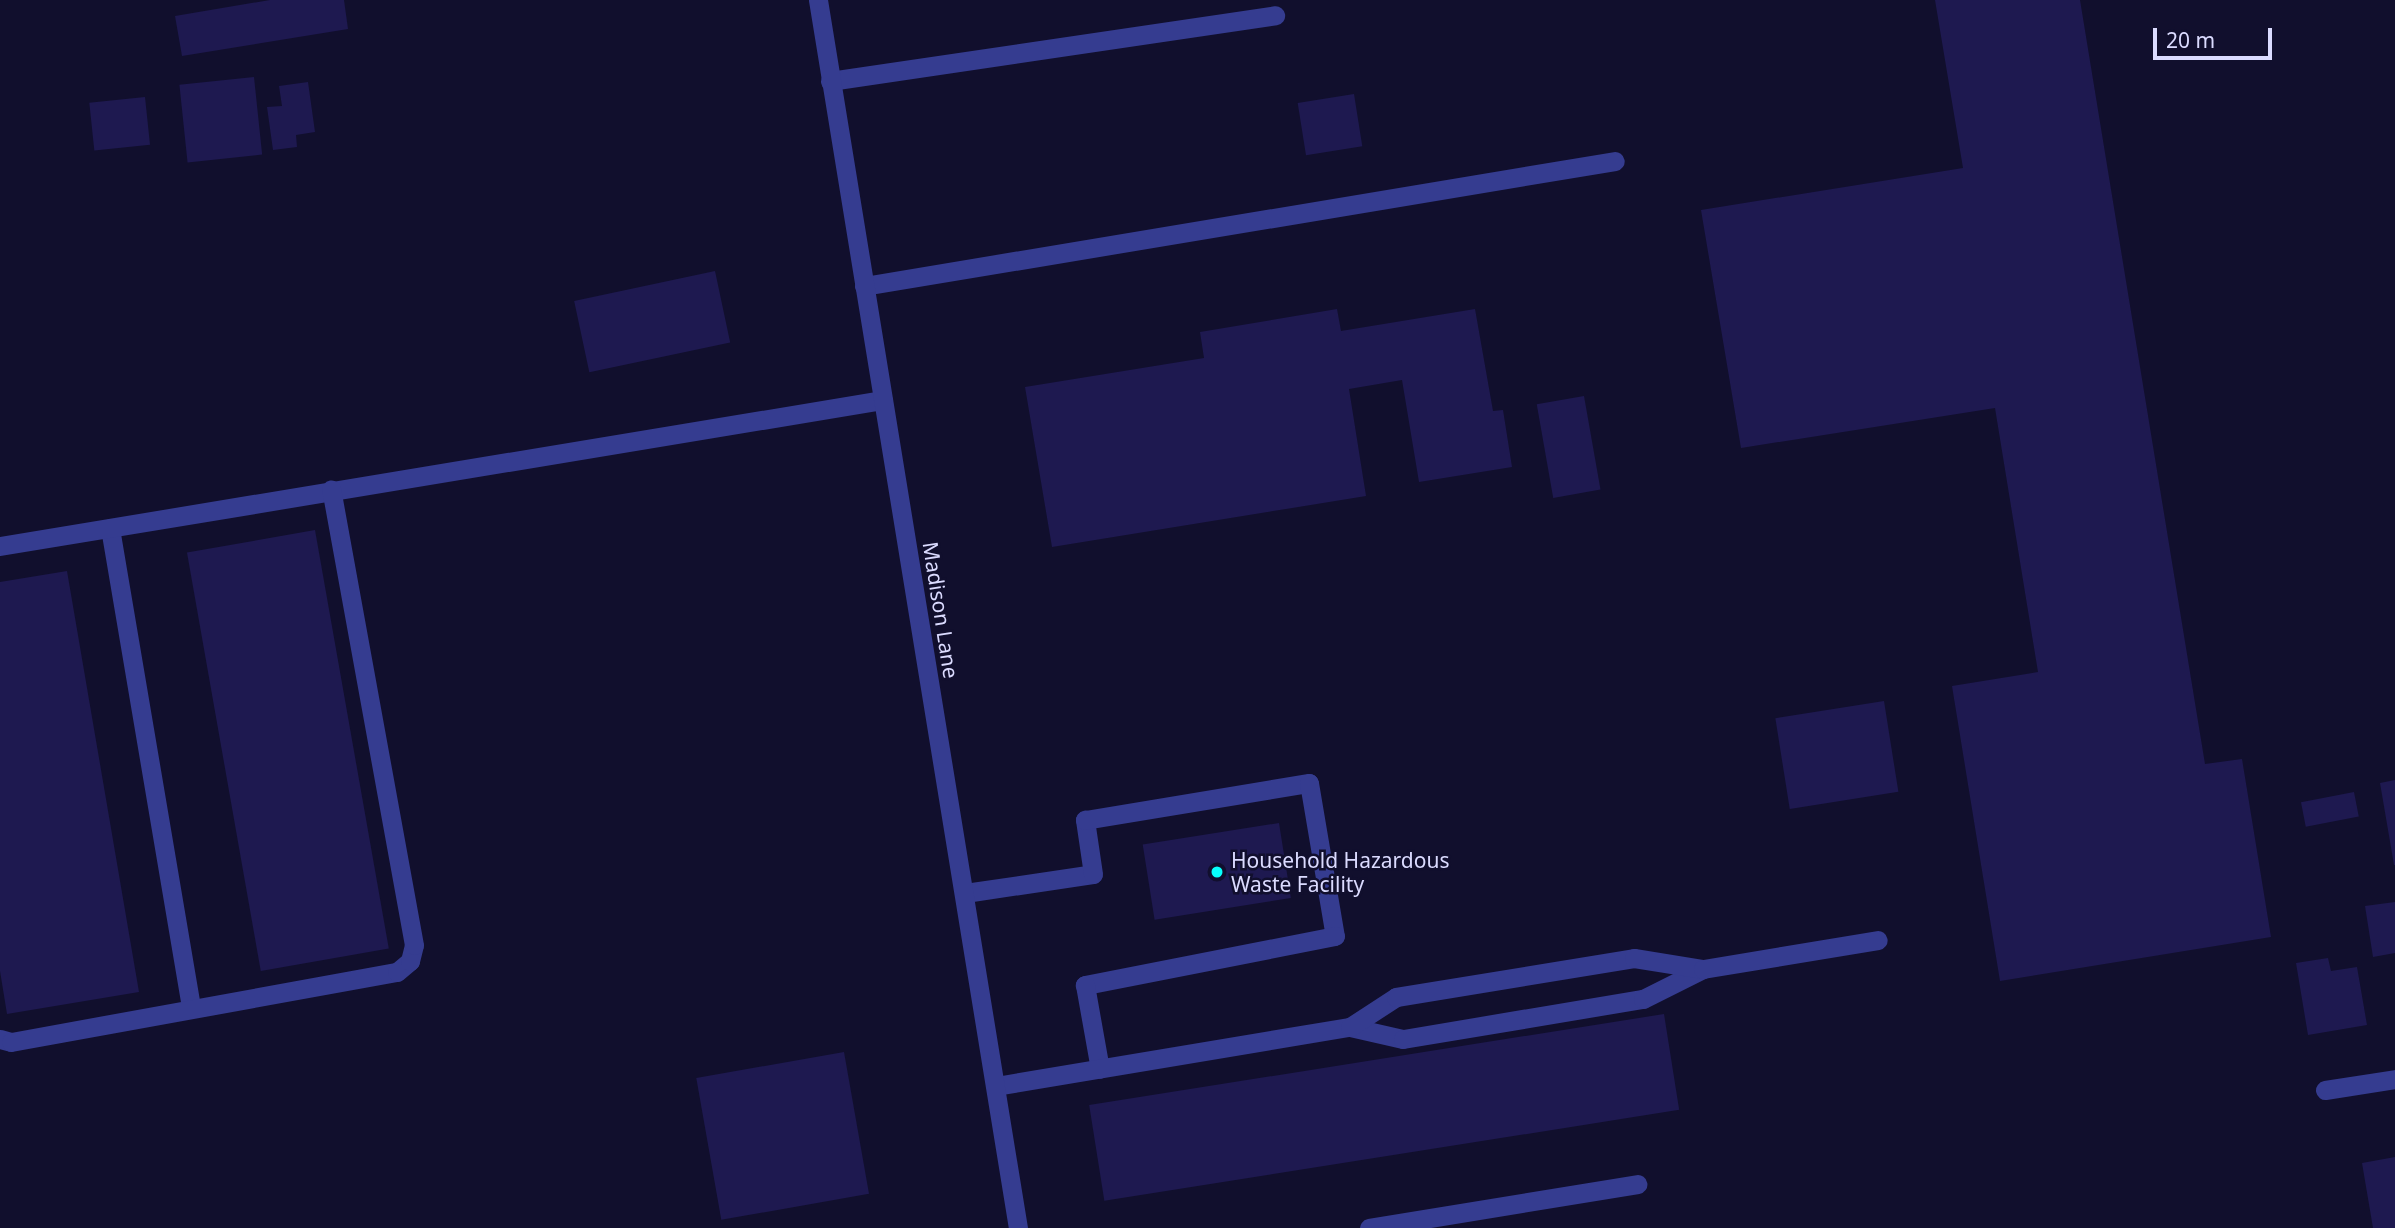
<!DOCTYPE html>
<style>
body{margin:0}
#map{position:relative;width:2395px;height:1228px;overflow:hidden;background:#110f2d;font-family:"Noto Sans",sans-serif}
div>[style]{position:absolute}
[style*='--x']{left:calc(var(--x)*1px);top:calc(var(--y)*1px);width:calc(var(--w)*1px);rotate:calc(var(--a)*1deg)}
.building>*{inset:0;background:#1e1950;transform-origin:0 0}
.service>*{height:19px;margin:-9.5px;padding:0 9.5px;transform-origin:9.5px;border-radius:9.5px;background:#353c90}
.minor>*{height:19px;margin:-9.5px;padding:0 9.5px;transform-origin:9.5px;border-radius:9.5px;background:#353c90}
.dots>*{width:19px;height:19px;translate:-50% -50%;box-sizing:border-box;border:4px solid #110f2d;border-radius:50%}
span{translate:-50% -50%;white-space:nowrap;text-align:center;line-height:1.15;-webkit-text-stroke:5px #110f2d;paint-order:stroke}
.street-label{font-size:21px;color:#dbdbff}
.poi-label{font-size:21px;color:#dbdbff}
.left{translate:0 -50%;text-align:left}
.scale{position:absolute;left:2153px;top:28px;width:119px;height:32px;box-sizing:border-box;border:4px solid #dbdbff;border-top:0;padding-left:9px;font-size:21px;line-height:24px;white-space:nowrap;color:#dbdbff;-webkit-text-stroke:5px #110f2d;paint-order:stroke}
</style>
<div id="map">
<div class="building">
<i style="clip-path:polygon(270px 0,344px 0,348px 29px,182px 56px,175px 16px)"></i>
<i style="clip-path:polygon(1935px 0,2080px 0,2205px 764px,2242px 759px,2271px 937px,2000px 981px,1952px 686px,2038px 672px,1995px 408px,1741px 448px,1701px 210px,1963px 168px)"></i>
<i style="left:254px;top:77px;width:78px;height:75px;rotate:84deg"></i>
<i style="clip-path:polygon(308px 82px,315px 132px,296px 135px,297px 147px,273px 150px,267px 107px,282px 106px,279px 86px)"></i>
<i style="left:1354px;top:94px;width:53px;height:57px;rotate:81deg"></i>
<i style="left:145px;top:97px;width:48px;height:56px;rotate:84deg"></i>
<i style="left:715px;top:271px;width:73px;height:144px;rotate:78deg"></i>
<i style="clip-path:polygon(1337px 309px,1341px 331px,1475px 309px,1493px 411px,1503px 410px,1512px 467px,1419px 482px,1402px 380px,1349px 389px,1366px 496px,1052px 547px,1025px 387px,1204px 358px,1200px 332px)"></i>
<i style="left:1584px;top:396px;width:95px;height:48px;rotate:80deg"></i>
<i style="left:315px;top:530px;width:425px;height:130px;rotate:80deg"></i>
<i style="clip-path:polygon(67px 571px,139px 992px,7px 1014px,0 971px,0 582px)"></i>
<i style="left:1884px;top:701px;width:92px;height:110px;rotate:81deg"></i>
<i style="clip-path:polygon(2395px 780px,2395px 865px,2394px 865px,2380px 783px)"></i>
<i style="left:2354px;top:792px;width:25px;height:54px;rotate:79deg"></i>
<i style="left:1279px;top:823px;width:76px;height:138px;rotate:81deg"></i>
<i style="clip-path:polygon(2395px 902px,2395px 953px,2373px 957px,2365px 906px)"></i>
<i style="clip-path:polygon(2328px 958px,2331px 971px,2357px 967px,2367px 1025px,2308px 1035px,2296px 963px)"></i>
<i style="left:1664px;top:1014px;width:97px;height:582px;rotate:81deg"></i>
<i style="left:844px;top:1052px;width:144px;height:150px;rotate:80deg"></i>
<i style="clip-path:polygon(2395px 1157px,2395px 1228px,2373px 1228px,2362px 1163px)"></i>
</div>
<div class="service">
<i style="--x:830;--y:81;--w:450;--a:-8.4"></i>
<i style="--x:864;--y:286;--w:761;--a:-9.45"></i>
<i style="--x:110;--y:528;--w:486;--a:80.4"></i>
<i style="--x:0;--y:546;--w:895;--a:-9.39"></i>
<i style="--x:965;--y:893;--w:129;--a:-8.4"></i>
<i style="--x:1093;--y:874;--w:55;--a:-98.4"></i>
<i style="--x:1085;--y:820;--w:227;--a:-9.4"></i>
<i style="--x:1309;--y:783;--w:155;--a:80.4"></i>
<i style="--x:1335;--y:936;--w:255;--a:168.9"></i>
<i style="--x:1085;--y:985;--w:85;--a:79.9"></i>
<i style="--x:1350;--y:1027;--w:54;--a:12.8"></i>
<i style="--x:1403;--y:1039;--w:243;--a:-9.5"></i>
<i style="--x:1643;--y:999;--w:67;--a:-26.6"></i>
<i style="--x:0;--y:1039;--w:11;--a:15"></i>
<i style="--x:11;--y:1042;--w:392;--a:-10.3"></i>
<i style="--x:397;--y:972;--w:17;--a:-40"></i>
<i style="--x:410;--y:961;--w:16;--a:-76"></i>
<i style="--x:414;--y:945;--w:463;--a:-100.3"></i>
<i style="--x:996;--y:1086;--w:359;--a:-9.5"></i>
<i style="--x:1350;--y:1027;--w:55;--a:-33.1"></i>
<i style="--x:1396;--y:997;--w:241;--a:-9.3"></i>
<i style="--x:1634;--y:958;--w:70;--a:9.1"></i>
<i style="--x:1703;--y:969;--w:177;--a:-9.4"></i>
<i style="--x:1369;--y:1228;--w:272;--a:-9.3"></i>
</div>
<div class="minor">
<i style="--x:818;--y:0;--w:1244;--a:80.75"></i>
<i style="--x:2325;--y:1090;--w:71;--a:-8.9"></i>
</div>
<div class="dots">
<i style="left:1217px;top:872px;background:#07fffc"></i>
</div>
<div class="street-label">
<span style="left:941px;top:610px;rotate:81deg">Madison Lane</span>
</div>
<div class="poi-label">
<span class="left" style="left:1231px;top:872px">Household Hazardous<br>Waste Facility</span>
</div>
<div class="scale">20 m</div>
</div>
